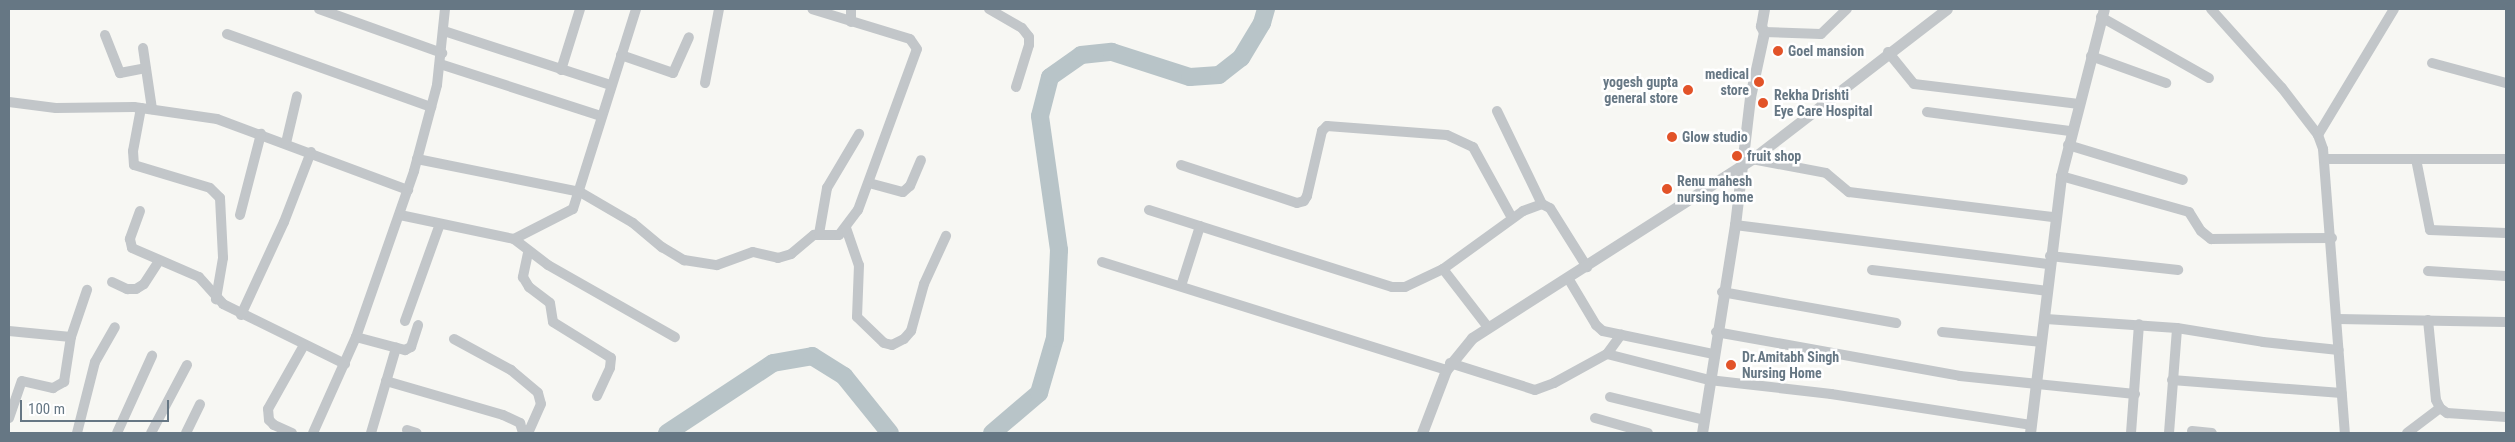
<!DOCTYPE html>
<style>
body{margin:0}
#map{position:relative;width:2515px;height:442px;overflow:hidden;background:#f7f7f3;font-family:"Roboto Condensed",sans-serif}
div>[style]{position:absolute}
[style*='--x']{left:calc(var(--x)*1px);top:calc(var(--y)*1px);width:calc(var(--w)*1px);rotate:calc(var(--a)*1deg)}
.river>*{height:18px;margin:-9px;padding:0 9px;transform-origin:9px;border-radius:9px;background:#b8c4c8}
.minor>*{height:10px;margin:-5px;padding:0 5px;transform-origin:5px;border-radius:5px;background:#c2c6c9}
.tertiary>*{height:11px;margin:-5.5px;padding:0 5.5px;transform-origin:5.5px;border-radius:5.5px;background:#c2c6c9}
.dots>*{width:14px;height:14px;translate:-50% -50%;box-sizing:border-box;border:2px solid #fff;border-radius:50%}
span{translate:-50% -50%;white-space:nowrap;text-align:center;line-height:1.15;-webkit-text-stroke:5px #fff;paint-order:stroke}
.poi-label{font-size:14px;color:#667784;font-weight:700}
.left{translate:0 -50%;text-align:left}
.right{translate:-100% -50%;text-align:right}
.frame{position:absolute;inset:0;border:10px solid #667784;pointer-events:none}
.scale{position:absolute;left:20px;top:400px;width:149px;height:22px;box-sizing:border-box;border:2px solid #667784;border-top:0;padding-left:6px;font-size:15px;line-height:18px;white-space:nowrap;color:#667784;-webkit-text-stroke:4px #fff;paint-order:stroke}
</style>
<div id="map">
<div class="river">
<i style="--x:667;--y:433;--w:127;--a:-33.4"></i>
<i style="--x:773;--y:363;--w:40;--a:-10"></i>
<i style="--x:812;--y:356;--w:38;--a:32"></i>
<i style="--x:844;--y:376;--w:73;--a:51.1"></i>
<i style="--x:992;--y:433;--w:62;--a:-40.4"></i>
<i style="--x:1039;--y:393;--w:57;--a:-73.8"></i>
<i style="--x:1055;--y:338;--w:88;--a:-87.4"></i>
<i style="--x:1059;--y:250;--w:135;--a:-98.1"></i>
<i style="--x:1040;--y:116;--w:40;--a:-75.6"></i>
<i style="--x:1050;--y:77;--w:38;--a:-35"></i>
<i style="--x:1081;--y:55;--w:31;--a:-6"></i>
<i style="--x:1112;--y:52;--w:82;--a:17.8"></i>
<i style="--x:1190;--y:77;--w:29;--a:-4"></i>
<i style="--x:1219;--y:75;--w:28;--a:-38"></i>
<i style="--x:1241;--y:58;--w:41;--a:-59"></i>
<i style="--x:1262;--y:23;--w:15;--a:-74"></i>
</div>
<div class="minor">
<i style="--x:319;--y:9;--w:131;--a:19.7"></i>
<i style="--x:851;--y:9;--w:13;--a:90"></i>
<i style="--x:989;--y:9;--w:38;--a:30"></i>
<i style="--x:1022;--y:28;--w:11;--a:52"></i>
<i style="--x:1029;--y:37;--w:8;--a:90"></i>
<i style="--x:1029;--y:45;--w:44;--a:107.2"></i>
<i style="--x:2211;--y:9;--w:106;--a:48.1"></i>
<i style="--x:2282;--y:88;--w:59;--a:52.5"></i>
<i style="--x:2318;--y:135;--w:15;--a:70"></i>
<i style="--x:2323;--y:149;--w:285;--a:85.6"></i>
<i style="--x:2101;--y:17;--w:124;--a:29.5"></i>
<i style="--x:444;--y:31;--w:175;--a:18"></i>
<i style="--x:1764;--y:32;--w:57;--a:2"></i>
<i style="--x:1821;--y:34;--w:36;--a:-44"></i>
<i style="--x:227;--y:34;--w:217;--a:19.7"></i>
<i style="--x:105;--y:35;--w:41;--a:68.5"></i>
<i style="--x:120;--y:73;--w:26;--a:-11"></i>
<i style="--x:143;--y:48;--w:62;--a:81.6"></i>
<i style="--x:1888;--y:52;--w:41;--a:50.9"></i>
<i style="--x:1914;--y:84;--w:166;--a:6.9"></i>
<i style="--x:621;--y:55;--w:55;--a:19.1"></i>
<i style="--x:673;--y:73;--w:39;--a:-66"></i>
<i style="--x:2091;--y:56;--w:80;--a:19.8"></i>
<i style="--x:2432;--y:63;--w:77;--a:15.1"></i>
<i style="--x:440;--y:64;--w:169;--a:17.9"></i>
<i style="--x:561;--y:70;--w:64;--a:-72.7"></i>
<i style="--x:705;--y:83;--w:75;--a:-79.3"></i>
<i style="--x:9;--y:102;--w:47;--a:7.3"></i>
<i style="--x:56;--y:108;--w:78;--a:-0.7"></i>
<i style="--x:134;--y:107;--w:84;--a:8.2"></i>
<i style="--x:217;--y:119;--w:204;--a:20.4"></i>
<i style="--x:141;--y:108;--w:44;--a:100.5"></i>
<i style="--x:133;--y:151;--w:14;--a:86"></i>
<i style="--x:134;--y:165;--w:79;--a:16.8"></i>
<i style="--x:210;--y:188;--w:14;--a:45"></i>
<i style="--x:220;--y:198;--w:60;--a:87.1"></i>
<i style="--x:223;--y:258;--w:42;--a:99.7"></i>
<i style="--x:1497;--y:111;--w:103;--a:64.2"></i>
<i style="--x:1927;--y:112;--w:144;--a:7.6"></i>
<i style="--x:2318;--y:135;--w:147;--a:-58.9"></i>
<i style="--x:286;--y:143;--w:48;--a:-76.8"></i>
<i style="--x:2068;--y:145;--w:120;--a:16.9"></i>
<i style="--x:417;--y:159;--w:166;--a:11.4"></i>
<i style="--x:580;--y:192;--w:61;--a:30.3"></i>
<i style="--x:633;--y:223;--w:38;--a:40"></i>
<i style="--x:662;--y:247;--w:26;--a:31"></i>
<i style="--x:684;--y:260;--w:33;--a:9"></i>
<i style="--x:717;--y:265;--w:38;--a:-20"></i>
<i style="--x:753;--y:252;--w:26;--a:13"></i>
<i style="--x:778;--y:258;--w:14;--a:-17"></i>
<i style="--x:791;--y:254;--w:30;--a:-40"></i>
<i style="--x:814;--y:235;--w:25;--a:0"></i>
<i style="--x:839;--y:235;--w:31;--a:-53"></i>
<i style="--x:858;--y:210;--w:171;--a:-69.9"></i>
<i style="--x:917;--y:49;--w:12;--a:-125"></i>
<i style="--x:910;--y:39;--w:102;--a:-163"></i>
<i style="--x:1752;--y:159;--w:75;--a:10.7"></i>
<i style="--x:1826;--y:173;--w:30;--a:40"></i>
<i style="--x:1849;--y:192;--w:207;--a:7"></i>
<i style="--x:2324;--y:159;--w:182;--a:0"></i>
<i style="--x:2416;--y:159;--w:72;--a:78.8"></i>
<i style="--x:2430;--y:230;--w:76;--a:2.3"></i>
<i style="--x:1181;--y:165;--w:122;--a:18.1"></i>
<i style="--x:1297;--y:203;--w:7;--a:-16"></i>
<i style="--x:1304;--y:201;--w:6;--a:-59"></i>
<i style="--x:1307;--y:196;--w:67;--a:-77"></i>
<i style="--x:1322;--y:131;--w:7;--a:-45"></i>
<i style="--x:1327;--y:126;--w:120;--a:4.3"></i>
<i style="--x:1447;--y:135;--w:29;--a:25"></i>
<i style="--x:1473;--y:147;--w:81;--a:61.2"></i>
<i style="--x:2061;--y:176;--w:133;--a:15.7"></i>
<i style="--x:2189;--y:212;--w:22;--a:58"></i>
<i style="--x:2201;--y:231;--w:13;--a:39"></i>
<i style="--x:2211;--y:239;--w:121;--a:-0.5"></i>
<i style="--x:869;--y:183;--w:35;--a:15"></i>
<i style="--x:903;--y:192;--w:9;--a:-41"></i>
<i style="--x:910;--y:186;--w:28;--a:-67"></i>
<i style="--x:1149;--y:210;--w:255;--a:17.6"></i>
<i style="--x:1392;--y:287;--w:13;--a:0"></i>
<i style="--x:1405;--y:287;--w:42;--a:-25.3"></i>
<i style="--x:1443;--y:269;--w:99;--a:-35.9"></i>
<i style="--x:1523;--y:211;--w:20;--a:-20"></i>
<i style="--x:1542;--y:204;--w:9;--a:27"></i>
<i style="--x:1550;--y:208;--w:70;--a:57.9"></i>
<i style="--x:140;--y:211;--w:30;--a:110"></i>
<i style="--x:130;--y:239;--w:9;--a:77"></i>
<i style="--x:132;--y:248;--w:73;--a:23.4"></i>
<i style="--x:199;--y:277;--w:36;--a:48"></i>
<i style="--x:223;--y:304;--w:136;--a:26.2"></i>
<i style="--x:240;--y:215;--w:84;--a:-75.5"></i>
<i style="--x:400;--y:215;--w:116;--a:11.9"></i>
<i style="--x:514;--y:239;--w:66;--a:-27"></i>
<i style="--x:573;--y:209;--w:210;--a:-72.5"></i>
<i style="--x:1735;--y:225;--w:317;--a:7.1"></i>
<i style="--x:846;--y:228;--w:39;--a:71"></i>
<i style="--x:859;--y:265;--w:52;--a:92.2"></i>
<i style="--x:857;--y:317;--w:37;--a:44"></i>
<i style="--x:884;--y:343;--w:8;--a:14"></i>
<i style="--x:892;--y:345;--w:13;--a:-27"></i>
<i style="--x:904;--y:339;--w:11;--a:-49"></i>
<i style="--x:911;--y:331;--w:49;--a:-74.5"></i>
<i style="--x:924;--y:284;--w:53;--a:-65.4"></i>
<i style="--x:819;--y:234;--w:47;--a:-80.1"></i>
<i style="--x:827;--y:188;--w:63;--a:-59.3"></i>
<i style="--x:514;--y:239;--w:43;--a:37.4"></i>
<i style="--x:548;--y:265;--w:146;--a:29.6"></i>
<i style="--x:528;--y:253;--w:25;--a:102"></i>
<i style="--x:523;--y:277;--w:12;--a:59"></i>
<i style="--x:529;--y:287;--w:26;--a:37"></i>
<i style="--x:550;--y:303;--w:19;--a:81"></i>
<i style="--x:553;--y:322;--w:68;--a:31.8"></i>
<i style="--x:611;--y:358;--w:10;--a:96"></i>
<i style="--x:610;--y:368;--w:31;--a:115"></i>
<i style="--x:2050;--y:256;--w:129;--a:6.2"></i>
<i style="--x:1102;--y:262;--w:361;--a:17.4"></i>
<i style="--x:1443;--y:269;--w:72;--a:52.3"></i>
<i style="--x:1872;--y:270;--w:177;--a:6.8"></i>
<i style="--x:2428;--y:271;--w:78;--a:3.7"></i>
<i style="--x:1568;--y:278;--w:55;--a:59.2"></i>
<i style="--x:1596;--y:325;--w:9;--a:41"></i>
<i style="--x:1603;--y:331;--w:112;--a:11.8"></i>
<i style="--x:112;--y:282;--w:17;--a:25"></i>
<i style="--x:127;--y:289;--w:9;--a:0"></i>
<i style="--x:136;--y:289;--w:9;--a:-32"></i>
<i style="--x:144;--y:284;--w:27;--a:-57"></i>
<i style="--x:1181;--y:286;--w:63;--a:-72.4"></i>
<i style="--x:1722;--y:292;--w:177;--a:10.1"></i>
<i style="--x:241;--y:315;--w:102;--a:-65.2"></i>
<i style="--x:284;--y:222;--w:75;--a:-68.9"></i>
<i style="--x:2046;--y:319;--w:131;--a:3.9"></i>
<i style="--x:2177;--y:328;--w:87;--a:9.2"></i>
<i style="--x:2263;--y:342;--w:76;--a:6"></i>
<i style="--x:2338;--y:319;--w:168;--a:1"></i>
<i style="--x:2428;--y:320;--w:80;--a:84.3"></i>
<i style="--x:2436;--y:400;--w:9;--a:63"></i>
<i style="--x:2440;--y:408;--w:9;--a:36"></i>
<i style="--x:2447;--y:413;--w:59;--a:3.9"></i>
<i style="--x:405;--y:321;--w:103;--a:-70.2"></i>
<i style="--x:9;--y:331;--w:62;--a:5.5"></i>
<i style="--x:1716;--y:332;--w:248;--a:10.2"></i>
<i style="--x:1960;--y:376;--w:176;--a:5.9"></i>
<i style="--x:1942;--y:332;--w:100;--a:5.7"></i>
<i style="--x:356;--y:337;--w:51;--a:14.9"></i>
<i style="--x:405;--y:350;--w:7;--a:-27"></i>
<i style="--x:411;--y:347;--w:23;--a:-72"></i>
<i style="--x:454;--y:339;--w:65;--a:28.5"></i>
<i style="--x:511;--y:370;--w:35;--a:40"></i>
<i style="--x:538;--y:393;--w:11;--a:75"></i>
<i style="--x:541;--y:404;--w:32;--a:114"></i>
<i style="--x:1607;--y:354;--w:105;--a:14.3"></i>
<i style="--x:1709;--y:380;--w:123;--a:6.5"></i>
<i style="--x:1831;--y:394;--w:202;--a:8.8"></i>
<i style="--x:1450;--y:363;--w:89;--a:17.6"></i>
<i style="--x:1535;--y:390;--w:20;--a:-20"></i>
<i style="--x:1554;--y:383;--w:60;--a:-28.7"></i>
<i style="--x:1607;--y:354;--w:24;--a:-54"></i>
<i style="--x:2172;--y:380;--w:170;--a:4.4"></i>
<i style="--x:386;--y:381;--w:122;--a:16.2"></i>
<i style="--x:503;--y:415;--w:19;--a:25"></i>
<i style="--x:520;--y:423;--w:10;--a:73"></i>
<i style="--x:1610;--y:397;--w:97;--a:13.7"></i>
<i style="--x:9;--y:418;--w:39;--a:-71"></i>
<i style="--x:22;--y:381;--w:32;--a:13"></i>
<i style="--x:53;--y:388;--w:13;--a:-29"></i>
<i style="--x:64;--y:382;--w:46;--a:-81.2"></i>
<i style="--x:71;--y:337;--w:50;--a:-71.2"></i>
<i style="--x:1595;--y:418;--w:55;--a:15.8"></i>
<i style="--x:407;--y:430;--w:10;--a:17"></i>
<i style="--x:2192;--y:431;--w:20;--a:6"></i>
<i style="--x:77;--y:433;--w:73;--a:-75.8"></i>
<i style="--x:95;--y:362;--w:40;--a:-60.3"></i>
<i style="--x:117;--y:433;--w:85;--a:-65.6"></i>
<i style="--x:151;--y:433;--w:77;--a:-62.1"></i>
<i style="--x:186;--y:433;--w:32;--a:-64"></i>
<i style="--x:292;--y:433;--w:20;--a:-156"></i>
<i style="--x:274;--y:425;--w:7;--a:-135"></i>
<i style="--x:269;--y:420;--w:11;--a:-95"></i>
<i style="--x:268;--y:409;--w:73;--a:-60.6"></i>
<i style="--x:313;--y:433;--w:105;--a:-65.9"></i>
<i style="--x:356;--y:337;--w:176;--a:-70.7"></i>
<i style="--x:414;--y:171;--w:89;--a:-75"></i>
<i style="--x:437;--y:85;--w:76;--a:-84"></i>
<i style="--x:371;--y:433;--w:89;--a:-73.6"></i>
<i style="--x:2131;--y:433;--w:109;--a:-85.8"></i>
<i style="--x:2169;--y:433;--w:105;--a:-85.6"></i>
<i style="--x:2407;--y:433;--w:41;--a:-37.1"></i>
</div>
<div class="tertiary">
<i style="--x:1422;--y:433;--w:67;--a:-69.1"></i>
<i style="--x:1446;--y:370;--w:41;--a:-50.9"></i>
<i style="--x:1472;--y:338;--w:332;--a:-32.6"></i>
<i style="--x:1752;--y:159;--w:246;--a:-37.6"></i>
<i style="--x:1702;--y:433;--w:211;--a:-81"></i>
<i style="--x:1735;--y:225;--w:129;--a:-83.3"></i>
<i style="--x:1750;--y:97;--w:66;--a:-77.8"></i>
<i style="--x:1764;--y:32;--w:7;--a:-117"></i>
<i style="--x:1761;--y:26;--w:17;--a:-80"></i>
<i style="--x:2030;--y:433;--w:259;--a:-83.1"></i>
<i style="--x:2061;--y:176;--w:172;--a:-75.6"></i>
</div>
<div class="dots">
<i style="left:1778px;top:51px;background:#e25328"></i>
<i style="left:1759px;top:82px;background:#e25328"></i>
<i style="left:1688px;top:90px;background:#e25328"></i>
<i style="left:1763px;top:103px;background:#e25328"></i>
<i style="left:1672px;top:137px;background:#e25328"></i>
<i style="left:1737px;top:156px;background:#e25328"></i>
<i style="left:1667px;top:189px;background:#e25328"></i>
<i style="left:1731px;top:365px;background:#e25328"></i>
</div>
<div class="poi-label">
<span class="left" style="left:1788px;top:51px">Goel mansion</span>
<span class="right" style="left:1749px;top:82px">medical<br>store</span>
<span class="right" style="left:1678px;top:90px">yogesh gupta<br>general store</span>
<span class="left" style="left:1774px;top:103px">Rekha Drishti<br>Eye Care Hospital</span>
<span class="left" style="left:1682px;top:137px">Glow studio</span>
<span class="left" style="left:1747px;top:156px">fruit shop</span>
<span class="left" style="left:1677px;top:189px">Renu mahesh<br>nursing home</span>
<span class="left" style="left:1742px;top:365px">Dr.Amitabh Singh<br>Nursing Home</span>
</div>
<div class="frame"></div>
<div class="scale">100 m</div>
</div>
